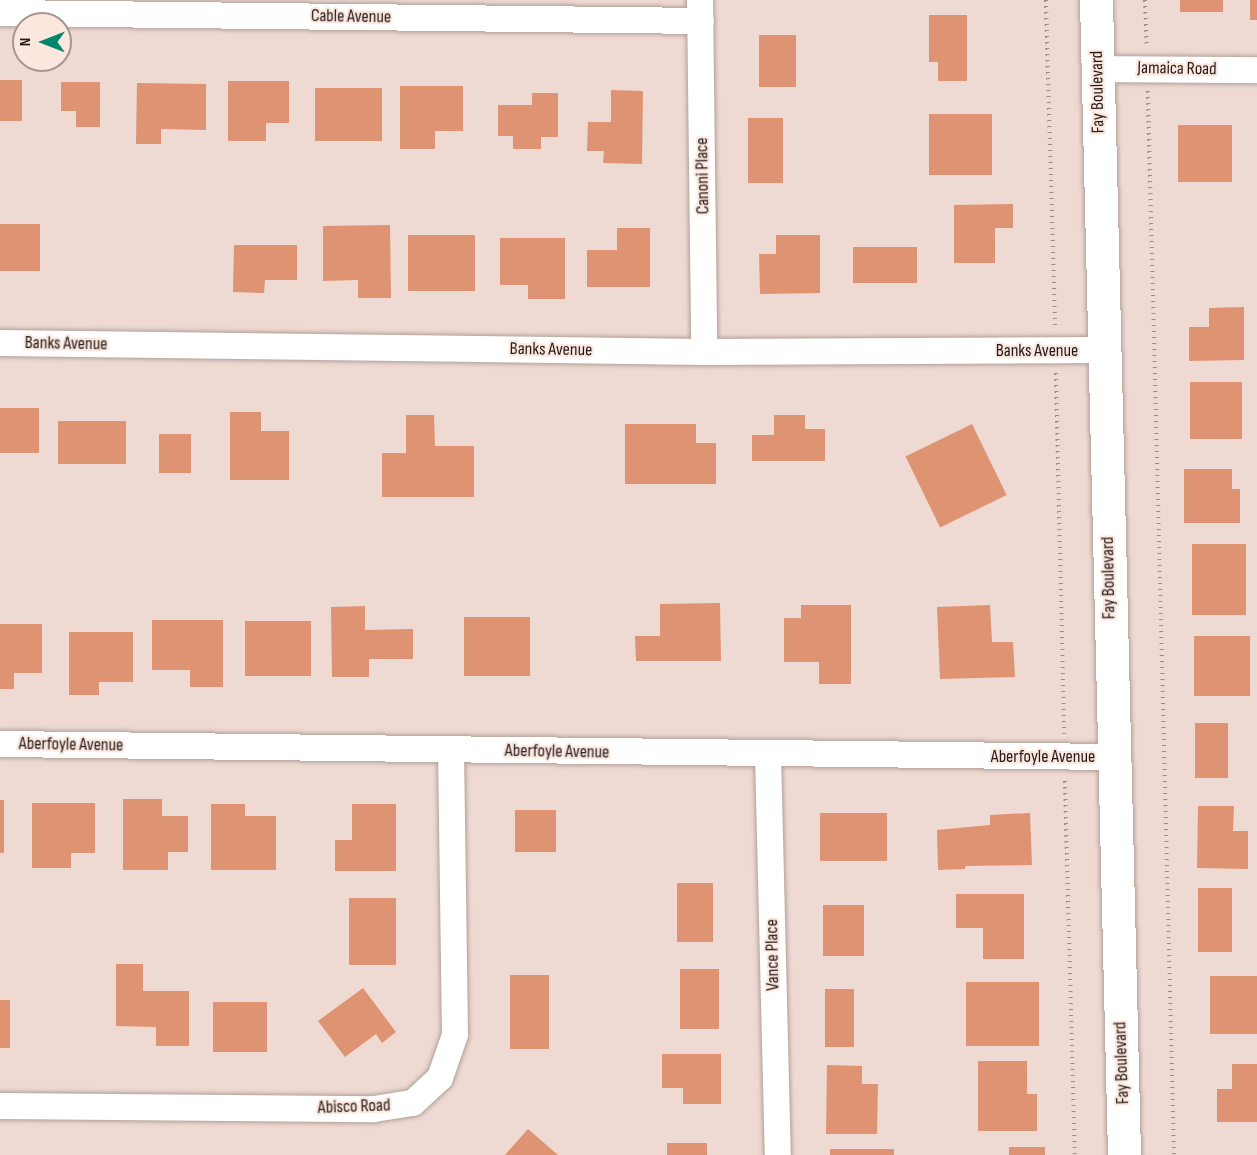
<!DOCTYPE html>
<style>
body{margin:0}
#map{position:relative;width:1257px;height:1155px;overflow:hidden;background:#eedad2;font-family:"Sofia Sans Condensed",sans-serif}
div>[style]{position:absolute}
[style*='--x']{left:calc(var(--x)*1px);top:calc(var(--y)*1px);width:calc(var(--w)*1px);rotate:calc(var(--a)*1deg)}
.building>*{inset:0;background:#de9372;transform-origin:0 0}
.path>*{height:4px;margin-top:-2px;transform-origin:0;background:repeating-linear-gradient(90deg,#9c8d87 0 1.5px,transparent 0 6px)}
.roads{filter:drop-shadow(0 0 2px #b29f97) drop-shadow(0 0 2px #b29f97)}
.minor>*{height:26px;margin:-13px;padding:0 13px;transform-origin:13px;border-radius:13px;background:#fff}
.tertiary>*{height:33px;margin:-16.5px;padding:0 16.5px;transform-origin:16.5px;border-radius:16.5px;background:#fff}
span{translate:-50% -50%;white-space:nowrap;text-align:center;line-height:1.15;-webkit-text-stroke:4.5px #fce7df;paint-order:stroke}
.street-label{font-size:18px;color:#221b18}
.north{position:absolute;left:12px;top:12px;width:60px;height:60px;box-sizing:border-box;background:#fce7df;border:2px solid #a5958f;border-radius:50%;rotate:270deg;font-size:16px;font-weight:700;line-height:24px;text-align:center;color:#221b18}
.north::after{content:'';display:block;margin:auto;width:21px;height:27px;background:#00866b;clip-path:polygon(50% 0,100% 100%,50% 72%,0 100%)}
</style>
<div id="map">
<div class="building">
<i style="left:1180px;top:0;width:43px;height:12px"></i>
<i style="left:1250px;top:0;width:7px;height:20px"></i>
<i style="clip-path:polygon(929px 15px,967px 15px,967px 81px,938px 81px,938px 62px,929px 62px)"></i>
<i style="left:759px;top:35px;width:37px;height:52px"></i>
<i style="left:0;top:80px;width:22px;height:41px"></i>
<i style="clip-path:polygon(228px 81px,289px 81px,289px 123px,266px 123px,266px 141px,228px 141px)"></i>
<i style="clip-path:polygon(61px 82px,100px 82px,100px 127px,76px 127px,76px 111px,61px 111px)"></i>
<i style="clip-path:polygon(137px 83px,206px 84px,206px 130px,161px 129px,161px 144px,136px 144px)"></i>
<i style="clip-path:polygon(400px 86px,463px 86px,463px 131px,435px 131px,435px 149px,400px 149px)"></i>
<i style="left:315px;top:88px;width:67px;height:53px"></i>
<i style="clip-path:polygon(611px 90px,643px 91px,642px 164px,603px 163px,604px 151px,587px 151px,588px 122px,611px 122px)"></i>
<i style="clip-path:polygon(532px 93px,558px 93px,558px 137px,541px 137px,541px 149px,513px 149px,513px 136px,498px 136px,498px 105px,532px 105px)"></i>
<i style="left:929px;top:114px;width:63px;height:61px"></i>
<i style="left:748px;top:118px;width:35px;height:65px"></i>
<i style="left:1178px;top:125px;width:54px;height:57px"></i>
<i style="clip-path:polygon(1013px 204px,1013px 228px,995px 228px,995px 263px,954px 263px,954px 205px)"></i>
<i style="left:0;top:224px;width:40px;height:47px"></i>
<i style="clip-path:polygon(390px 225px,391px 298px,358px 298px,358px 280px,323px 281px,323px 226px)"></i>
<i style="clip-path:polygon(617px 228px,650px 228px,650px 287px,587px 287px,587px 250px,617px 250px)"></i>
<i style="left:408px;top:235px;width:67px;height:56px"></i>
<i style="clip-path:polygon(776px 235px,820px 235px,820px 293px,760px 294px,759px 254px,776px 254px)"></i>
<i style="clip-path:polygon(500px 238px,565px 238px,565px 299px,528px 299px,528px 285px,500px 285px)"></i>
<i style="clip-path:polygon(234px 245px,297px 245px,297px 280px,265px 280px,264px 293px,233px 292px)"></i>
<i style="left:853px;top:247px;width:64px;height:36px"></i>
<i style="clip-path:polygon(1244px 307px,1244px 360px,1189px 361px,1189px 327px,1209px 327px,1209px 308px)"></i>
<i style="left:1190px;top:382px;width:52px;height:57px"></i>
<i style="left:0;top:408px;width:39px;height:45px"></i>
<i style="clip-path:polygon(230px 412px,261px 412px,261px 431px,289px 431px,289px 480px,230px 480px)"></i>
<i style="clip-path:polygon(406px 415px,434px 415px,435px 446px,474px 446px,474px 497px,382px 497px,382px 453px,406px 453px)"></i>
<i style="clip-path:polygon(774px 415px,805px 415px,805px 429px,825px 429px,825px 461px,752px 461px,752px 435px,774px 435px)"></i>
<i style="left:58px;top:421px;width:68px;height:43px"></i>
<i style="clip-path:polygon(625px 424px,696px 424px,696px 443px,716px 443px,716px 484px,625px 484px)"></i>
<i style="left:972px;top:424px;width:79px;height:74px;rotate:64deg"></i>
<i style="left:159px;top:434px;width:32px;height:39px"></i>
<i style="clip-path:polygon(1184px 469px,1232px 469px,1232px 489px,1240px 489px,1240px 523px,1184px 523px)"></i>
<i style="left:1192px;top:544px;width:54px;height:71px"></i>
<i style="clip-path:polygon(720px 603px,721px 661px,636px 661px,635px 636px,660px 636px,660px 604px)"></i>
<i style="clip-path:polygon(801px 605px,851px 605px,851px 684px,819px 684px,819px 662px,784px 662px,784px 618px,801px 618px)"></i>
<i style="clip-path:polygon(990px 605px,992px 642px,1013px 642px,1015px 677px,940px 679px,937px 607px)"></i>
<i style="clip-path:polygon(365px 606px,365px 630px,413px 629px,413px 659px,369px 659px,369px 677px,332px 677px,331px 607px)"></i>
<i style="left:464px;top:617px;width:66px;height:59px"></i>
<i style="clip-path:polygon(152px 620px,223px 620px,223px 687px,190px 687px,190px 670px,152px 670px)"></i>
<i style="left:245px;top:621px;width:66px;height:55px"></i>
<i style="clip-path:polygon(0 624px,42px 624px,42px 673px,14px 673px,14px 689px,0 689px)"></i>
<i style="clip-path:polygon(69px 632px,133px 632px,133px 682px,99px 682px,99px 695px,69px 695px)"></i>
<i style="left:1194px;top:636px;width:56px;height:60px"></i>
<i style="left:1195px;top:723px;width:33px;height:55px"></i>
<i style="clip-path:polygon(123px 799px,162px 799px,162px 816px,188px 816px,188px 852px,168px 852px,168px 870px,123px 870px)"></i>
<i style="left:0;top:800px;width:4px;height:53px"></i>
<i style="clip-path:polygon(32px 803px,95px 803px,95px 853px,71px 853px,71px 868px,32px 868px)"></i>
<i style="clip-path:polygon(211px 804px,245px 804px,245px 816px,276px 816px,276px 870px,211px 870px)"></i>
<i style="clip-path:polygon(352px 804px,396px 804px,396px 871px,335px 871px,335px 840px,352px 840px)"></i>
<i style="clip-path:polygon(1198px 806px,1234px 806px,1233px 831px,1248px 831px,1248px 869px,1197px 868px)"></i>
<i style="left:515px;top:810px;width:41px;height:42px"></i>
<i style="left:820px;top:813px;width:67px;height:48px"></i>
<i style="clip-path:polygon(1030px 813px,1032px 865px,965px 866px,965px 869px,938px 870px,937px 830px,990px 825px,990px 815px)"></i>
<i style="left:677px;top:883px;width:36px;height:59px"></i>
<i style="left:1198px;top:888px;width:34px;height:64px"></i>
<i style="clip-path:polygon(956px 894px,1024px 894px,1024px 959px,983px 959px,983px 928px,956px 928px)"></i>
<i style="left:349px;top:898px;width:47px;height:67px"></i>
<i style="left:823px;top:905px;width:41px;height:51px"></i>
<i style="clip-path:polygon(116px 964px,143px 964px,143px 991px,189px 991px,189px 1046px,156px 1046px,156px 1027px,116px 1026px)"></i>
<i style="left:680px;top:969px;width:39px;height:60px"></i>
<i style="left:510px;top:975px;width:39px;height:74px"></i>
<i style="left:1210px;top:976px;width:47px;height:58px"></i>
<i style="left:966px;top:982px;width:73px;height:64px"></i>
<i style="clip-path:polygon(363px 988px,396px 1032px,382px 1043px,376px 1034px,345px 1057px,318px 1021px)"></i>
<i style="left:825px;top:989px;width:29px;height:58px"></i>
<i style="left:0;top:1000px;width:10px;height:48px"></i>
<i style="left:213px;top:1002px;width:54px;height:50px"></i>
<i style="clip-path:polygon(662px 1054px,721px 1054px,721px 1104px,683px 1104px,683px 1088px,662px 1088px)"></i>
<i style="clip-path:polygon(978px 1061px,1027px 1061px,1027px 1094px,1037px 1094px,1037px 1131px,978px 1131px)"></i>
<i style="clip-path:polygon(1232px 1064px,1257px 1064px,1257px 1122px,1217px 1122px,1217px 1089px,1232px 1089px)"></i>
<i style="clip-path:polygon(827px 1065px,862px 1066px,862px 1084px,878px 1084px,877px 1134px,826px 1134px)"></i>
<i style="clip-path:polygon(528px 1129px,558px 1155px,505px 1155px)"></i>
<i style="left:667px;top:1143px;width:40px;height:12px"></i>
<i style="left:1009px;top:1147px;width:36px;height:8px"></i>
<i style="left:830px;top:1149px;width:64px;height:6px"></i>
</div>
<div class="path">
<i style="--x:1046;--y:0;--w:326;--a:88.4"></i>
<i style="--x:1145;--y:0;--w:48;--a:87.6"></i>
<i style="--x:1148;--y:91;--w:1064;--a:88.6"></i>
<i style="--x:1056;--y:373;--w:361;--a:88.7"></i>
<i style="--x:1065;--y:781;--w:374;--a:88.5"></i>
</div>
<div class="roads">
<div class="minor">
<i style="--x:700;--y:0;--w:352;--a:89.3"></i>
<i style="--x:0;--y:13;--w:701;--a:0.65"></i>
<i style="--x:1098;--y:69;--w:159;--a:0.4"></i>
<i style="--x:0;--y:343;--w:704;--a:0.73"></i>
<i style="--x:704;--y:352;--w:399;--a:-0.3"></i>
<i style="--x:0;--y:744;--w:1113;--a:0.67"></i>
<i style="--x:768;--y:755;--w:400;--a:88.6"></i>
<i style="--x:0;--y:1106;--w:374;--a:0.5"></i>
<i style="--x:374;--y:1109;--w:39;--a:-9"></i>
<i style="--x:413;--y:1103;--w:37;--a:-43"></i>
<i style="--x:440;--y:1078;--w:46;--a:-70.8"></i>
<i style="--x:455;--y:1035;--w:285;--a:-90.8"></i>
</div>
<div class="tertiary">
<i style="--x:1096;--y:0;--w:1155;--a:88.61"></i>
</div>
</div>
<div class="street-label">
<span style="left:351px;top:17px;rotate:1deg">Cable Avenue</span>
<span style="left:1177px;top:69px;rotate:1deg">Jamaica Road</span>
<span style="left:1098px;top:92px;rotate:-91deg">Fay Boulevard</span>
<span style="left:703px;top:176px;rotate:-91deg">Canoni Place</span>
<span style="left:66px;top:344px;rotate:1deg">Banks Avenue</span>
<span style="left:551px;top:350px;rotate:1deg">Banks Avenue</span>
<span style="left:1037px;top:351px">Banks Avenue</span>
<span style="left:1109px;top:578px;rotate:-91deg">Fay Boulevard</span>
<span style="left:71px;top:745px;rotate:1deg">Aberfoyle Avenue</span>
<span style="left:557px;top:752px;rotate:1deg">Aberfoyle Avenue</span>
<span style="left:1043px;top:757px">Aberfoyle Avenue</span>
<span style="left:773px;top:955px;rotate:-91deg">Vance Place</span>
<span style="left:1122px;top:1063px;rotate:-92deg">Fay Boulevard</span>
<span style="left:354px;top:1107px;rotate:-2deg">Abisco Road</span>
</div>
<div class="north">N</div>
</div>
